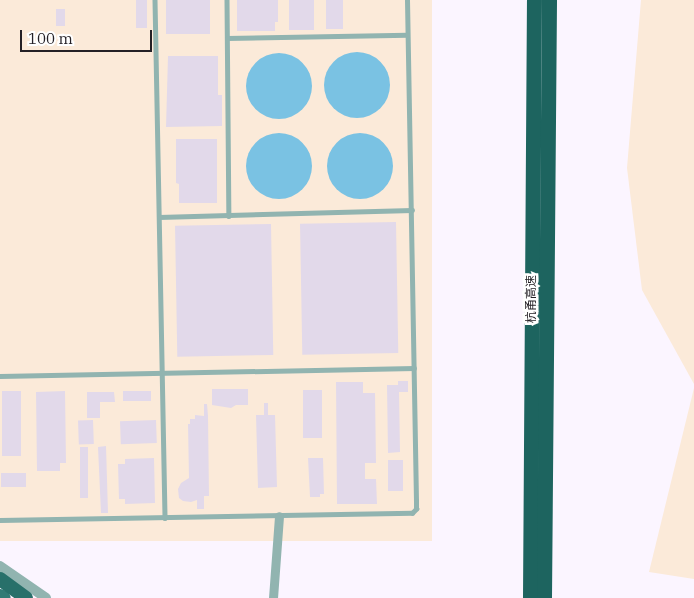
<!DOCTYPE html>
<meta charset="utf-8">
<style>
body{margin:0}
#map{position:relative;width:694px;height:598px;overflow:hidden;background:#fbf5ff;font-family:"IBM Plex Serif","Noto Sans SC",serif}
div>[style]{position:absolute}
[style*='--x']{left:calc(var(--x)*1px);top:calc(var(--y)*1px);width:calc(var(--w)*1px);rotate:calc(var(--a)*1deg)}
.industrial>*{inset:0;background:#fbead9;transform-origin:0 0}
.water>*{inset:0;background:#7ac2e3}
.round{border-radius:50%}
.building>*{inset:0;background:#e2d9ea;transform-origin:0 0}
.service>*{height:4.5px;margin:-2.25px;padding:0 2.25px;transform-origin:2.25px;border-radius:2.25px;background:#91b4b0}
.minor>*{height:9px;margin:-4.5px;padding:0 4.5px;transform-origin:4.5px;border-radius:4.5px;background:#91b4b0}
.tertiary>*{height:10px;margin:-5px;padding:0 5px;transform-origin:5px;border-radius:5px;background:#91b4b0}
.primary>*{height:14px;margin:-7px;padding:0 7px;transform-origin:7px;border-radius:7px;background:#327b75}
.trunk>*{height:14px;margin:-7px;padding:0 7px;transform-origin:7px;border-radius:7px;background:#28706a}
.motorway>*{height:15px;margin:-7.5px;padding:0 7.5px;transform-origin:7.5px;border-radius:7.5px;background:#1d645f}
span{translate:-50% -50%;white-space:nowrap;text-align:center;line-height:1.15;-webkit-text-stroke:5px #fff;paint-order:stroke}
.street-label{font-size:12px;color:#242026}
.scale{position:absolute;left:20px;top:30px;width:132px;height:22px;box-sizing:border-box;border:2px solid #242026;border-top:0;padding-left:6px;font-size:15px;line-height:18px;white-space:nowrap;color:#242026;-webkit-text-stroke:4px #fff;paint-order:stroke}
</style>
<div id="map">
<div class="industrial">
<i style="left:0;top:0;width:432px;height:541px"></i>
<i style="clip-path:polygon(641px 0,694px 0,694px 384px,642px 290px,627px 168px)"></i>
<i style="clip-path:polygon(694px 388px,694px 579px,649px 572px)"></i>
</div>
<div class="water">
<i class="round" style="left:324px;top:52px;width:66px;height:66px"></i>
<i class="round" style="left:246px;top:53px;width:66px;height:66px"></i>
<i class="round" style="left:327px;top:133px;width:66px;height:66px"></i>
<i class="round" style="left:246px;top:133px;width:66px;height:66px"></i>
</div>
<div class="building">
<i style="left:136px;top:0;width:11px;height:28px"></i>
<i style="left:166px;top:0;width:44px;height:34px"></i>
<i style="clip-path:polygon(237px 0,278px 0,278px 22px,275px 22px,275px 31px,237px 31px)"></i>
<i style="left:289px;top:0;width:25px;height:30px"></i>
<i style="left:326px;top:0;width:17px;height:29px"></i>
<i style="left:56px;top:9px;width:9px;height:17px"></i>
<i style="clip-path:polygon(168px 56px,218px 56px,218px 95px,222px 95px,222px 126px,166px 127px)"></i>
<i style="clip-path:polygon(176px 139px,217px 139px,217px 203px,179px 203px,179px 184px,176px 183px)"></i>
<i style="left:396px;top:222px;width:131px;height:96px;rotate:89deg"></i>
<i style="left:271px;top:224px;width:131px;height:96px;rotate:89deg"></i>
<i style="clip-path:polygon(398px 381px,408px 381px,408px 392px,399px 392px,400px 452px,388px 453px,387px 385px,398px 385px)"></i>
<i style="clip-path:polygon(336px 382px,363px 382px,363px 393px,375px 393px,376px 463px,365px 463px,365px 479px,376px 479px,377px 504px,337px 504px)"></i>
<i style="clip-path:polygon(212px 389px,248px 389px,248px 405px,236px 405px,231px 408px,212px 405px)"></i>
<i style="left:303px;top:390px;width:19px;height:48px"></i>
<i style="left:2px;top:391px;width:19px;height:65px"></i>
<i style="clip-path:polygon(65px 391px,66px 463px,60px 463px,60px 471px,37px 471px,36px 392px)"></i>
<i style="left:123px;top:391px;width:28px;height:10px"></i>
<i style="clip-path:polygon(87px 392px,114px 392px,115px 402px,100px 402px,100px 418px,87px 418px)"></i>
<i style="clip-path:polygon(264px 403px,268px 403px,268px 415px,275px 415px,277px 487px,258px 488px,256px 415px,264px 415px)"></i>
<i style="clip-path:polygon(204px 404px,207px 404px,208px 416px,209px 496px,204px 496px,204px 509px,197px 509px,197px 500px,191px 502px,183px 501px,179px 498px,178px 489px,181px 483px,189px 478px,188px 424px,190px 424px,190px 419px,195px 419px,195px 415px,204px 416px)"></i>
<i style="left:93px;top:420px;width:24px;height:15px;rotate:88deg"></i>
<i style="left:156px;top:420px;width:23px;height:36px;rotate:88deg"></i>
<i style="clip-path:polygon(106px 446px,108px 513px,101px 513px,98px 447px)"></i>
<i style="left:80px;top:447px;width:8px;height:51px"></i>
<i style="clip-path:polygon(154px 458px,155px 503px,125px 504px,125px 499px,119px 499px,118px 464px,125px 464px,125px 459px)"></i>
<i style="clip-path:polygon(308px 458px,323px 458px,324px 494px,320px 494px,320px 497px,310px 497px)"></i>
<i style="left:388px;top:460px;width:15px;height:31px"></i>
<i style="left:1px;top:473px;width:25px;height:14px"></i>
</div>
<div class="service">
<i style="--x:155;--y:0;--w:518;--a:88.89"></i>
<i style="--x:227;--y:0;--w:216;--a:89.5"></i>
<i style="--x:227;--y:38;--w:180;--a:-1"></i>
<i style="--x:159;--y:217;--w:253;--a:-1.6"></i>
<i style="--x:0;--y:376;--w:414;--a:-1.1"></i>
<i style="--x:0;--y:520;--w:412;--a:-1"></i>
<i style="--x:412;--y:513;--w:6;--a:-45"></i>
<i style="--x:416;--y:509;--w:8;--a:-90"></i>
<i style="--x:416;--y:501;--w:501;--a:-91.03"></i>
</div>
<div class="minor">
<i style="--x:273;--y:598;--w:82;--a:-85.8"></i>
</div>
<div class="tertiary">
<i style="--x:0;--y:566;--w:56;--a:34.8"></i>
</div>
<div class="primary">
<i style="--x:0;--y:596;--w:4;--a:27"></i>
</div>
<div class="trunk">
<i style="--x:0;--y:579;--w:32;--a:36"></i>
</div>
<div class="motorway">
<i style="--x:530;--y:598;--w:598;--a:-89.62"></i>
<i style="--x:544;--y:598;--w:598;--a:-89.52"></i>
</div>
<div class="street-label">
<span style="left:531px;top:299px;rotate:-90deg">杭甬高速</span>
</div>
<div class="scale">100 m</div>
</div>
